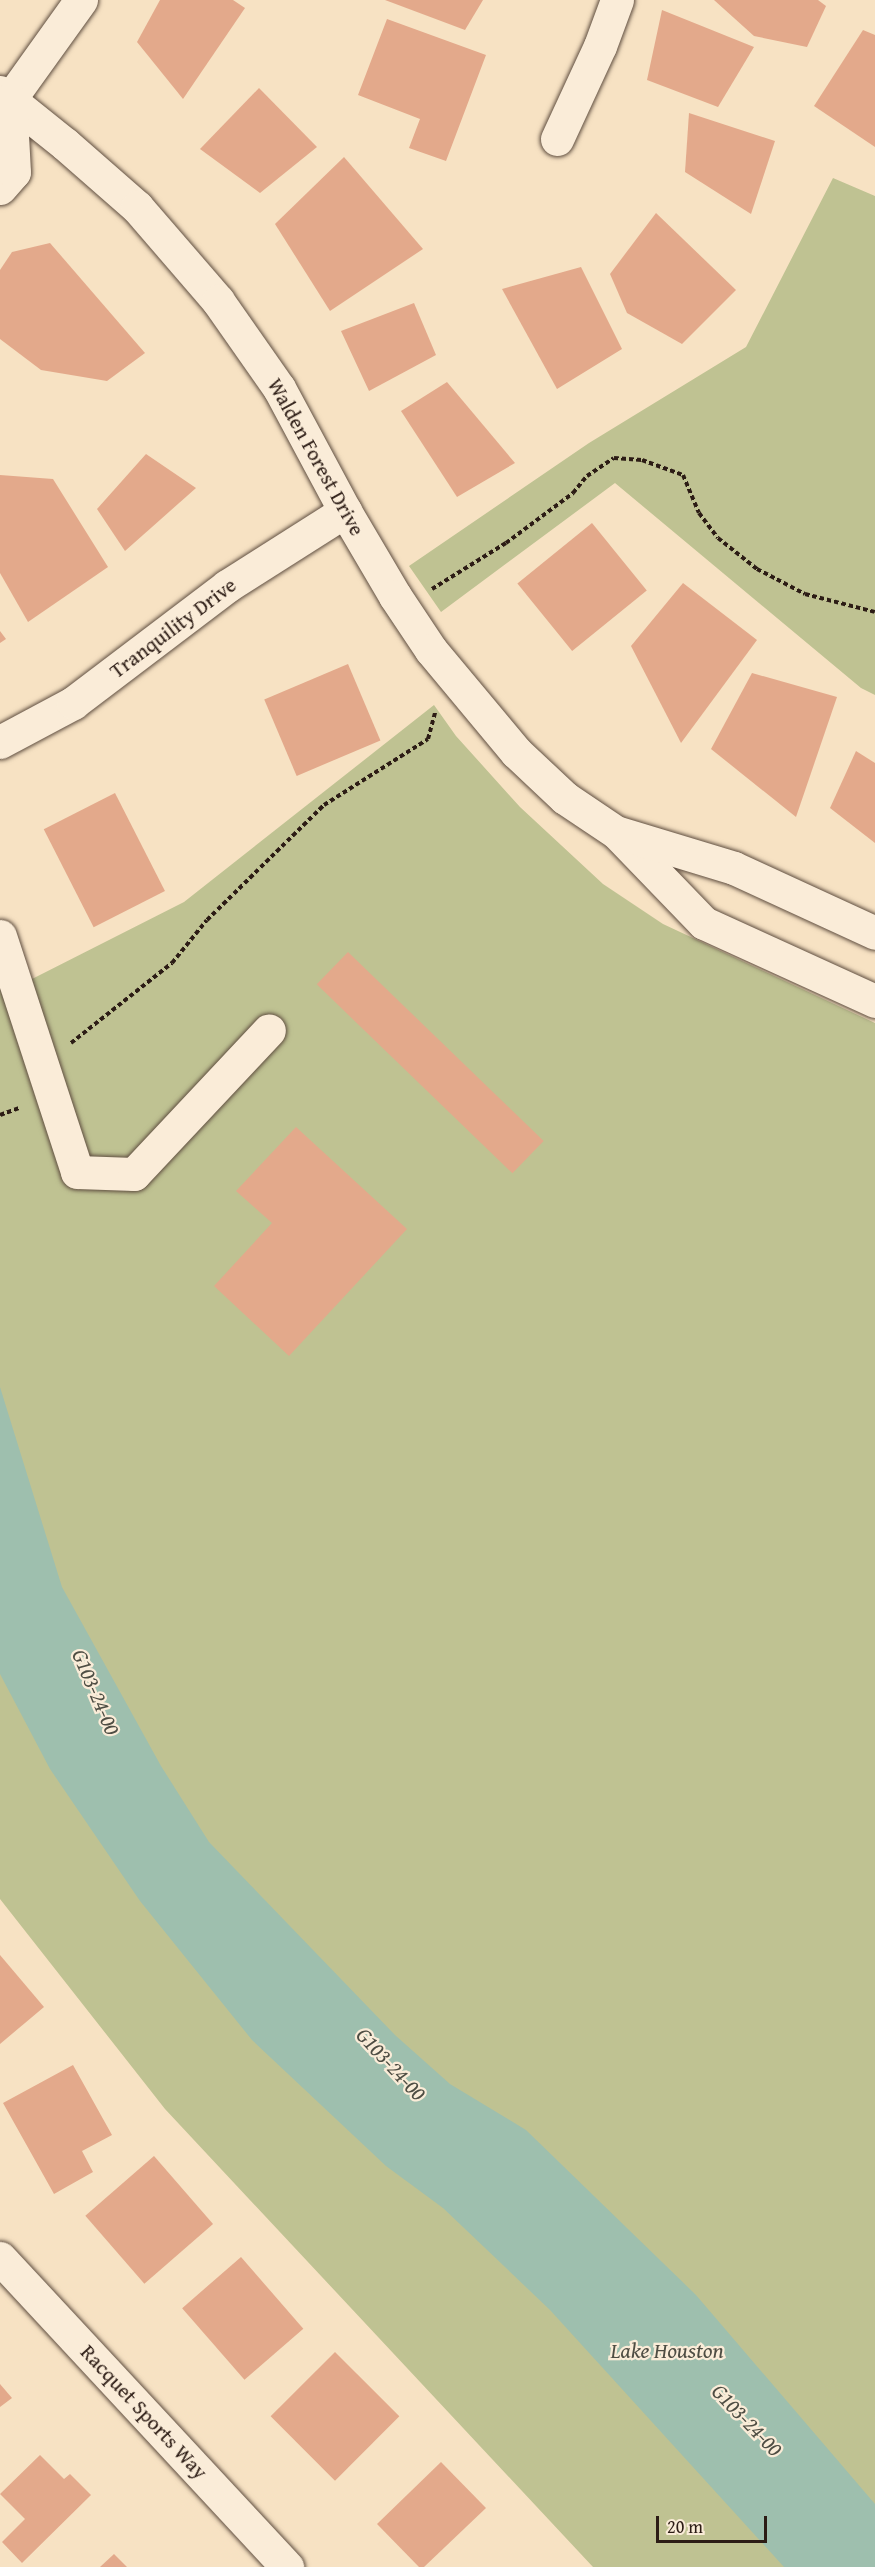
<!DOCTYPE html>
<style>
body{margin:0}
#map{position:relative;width:875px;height:2567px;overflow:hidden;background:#f7e2c3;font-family:"Gentium Book Plus",serif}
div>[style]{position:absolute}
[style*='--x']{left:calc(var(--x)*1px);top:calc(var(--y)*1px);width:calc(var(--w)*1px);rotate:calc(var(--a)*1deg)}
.green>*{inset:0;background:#bfc292}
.water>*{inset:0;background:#9ebfae}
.building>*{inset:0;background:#e3a98b;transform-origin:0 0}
.path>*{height:4px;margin-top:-2px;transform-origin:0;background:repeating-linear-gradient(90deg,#2c1c15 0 4.5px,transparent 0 7.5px)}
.roads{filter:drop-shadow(0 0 2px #5f4e40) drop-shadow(0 0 2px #5f4e40)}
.minor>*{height:33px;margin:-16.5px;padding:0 16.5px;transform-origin:16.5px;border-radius:16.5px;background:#faecd8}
span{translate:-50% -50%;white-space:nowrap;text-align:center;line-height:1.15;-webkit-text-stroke:4.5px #faecd8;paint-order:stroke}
.street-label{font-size:21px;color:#2c1c15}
.water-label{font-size:22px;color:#4e4d43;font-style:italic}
.scale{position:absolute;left:656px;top:2516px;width:111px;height:27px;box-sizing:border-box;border:3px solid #2c1c15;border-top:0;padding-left:8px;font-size:18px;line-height:21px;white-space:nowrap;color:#2c1c15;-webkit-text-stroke:4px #faecd8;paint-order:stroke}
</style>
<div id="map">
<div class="green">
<i style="clip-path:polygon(833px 178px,875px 196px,875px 695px,861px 688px,615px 483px,441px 612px,409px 566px,589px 443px,746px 347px)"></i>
<i style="clip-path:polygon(434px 705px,456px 736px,520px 807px,603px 884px,663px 924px,875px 1023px,875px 2567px,593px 2567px,165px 2109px,0 1899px,0 990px,34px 978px,184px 902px)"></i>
</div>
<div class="water">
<i style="clip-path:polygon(0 1387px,62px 1587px,161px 1766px,209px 1842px,395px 2035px,450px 2084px,526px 2130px,696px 2295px,875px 2504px,875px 2567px,784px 2567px,550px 2310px,443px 2208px,386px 2166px,252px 2040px,140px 1901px,50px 1769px,0 1674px)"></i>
</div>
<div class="building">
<i style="clip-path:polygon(160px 0,233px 0,245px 8px,183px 99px,137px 42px)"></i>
<i style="clip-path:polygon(385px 0,483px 0,465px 30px)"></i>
<i style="clip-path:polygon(714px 0,818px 0,826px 6px,807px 47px,754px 36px)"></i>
<i style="clip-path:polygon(662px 10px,754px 47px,718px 107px,647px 80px)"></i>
<i style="clip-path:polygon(387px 19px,486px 55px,446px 161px,409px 148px,420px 119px,358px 95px)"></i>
<i style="clip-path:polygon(863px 30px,875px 35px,875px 147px,814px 106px)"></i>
<i style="clip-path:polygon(259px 88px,317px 147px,260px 193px,200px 149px)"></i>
<i style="clip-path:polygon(689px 113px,775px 141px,751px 214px,685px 172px)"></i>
<i style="clip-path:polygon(344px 157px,423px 249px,330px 311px,275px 224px)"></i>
<i style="clip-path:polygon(656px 213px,736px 290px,682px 344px,627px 313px,610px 274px)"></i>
<i style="clip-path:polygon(50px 243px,145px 353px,107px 381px,41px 370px,0 339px,0 270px,12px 252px)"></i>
<i style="clip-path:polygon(581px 267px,622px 349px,557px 389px,502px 289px)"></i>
<i style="clip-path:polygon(414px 303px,436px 355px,369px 391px,341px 331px)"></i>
<i style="clip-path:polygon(447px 382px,515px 463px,457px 497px,401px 411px)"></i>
<i style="clip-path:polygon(146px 454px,196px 488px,125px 551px,97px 509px)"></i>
<i style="clip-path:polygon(0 475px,53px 479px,108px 567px,28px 622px,0 573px)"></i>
<i style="left:592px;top:523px;width:87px;height:96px;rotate:51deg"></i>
<i style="clip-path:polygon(683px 583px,757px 640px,681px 743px,631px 646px)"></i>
<i style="clip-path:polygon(0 631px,6px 639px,0 643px)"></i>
<i style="left:348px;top:664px;width:83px;height:91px;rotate:67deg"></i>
<i style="clip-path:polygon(752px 673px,837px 697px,796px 817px,711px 749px)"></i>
<i style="clip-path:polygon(856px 751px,875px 763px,875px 843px,830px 808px)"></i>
<i style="left:115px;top:793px;width:110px;height:80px;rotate:63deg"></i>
<i style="left:348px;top:952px;width:272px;height:45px;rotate:44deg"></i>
<i style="clip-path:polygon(296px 1127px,407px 1229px,289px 1356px,214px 1286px,272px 1223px,236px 1191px)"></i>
<i style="clip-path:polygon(0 1955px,44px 2007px,0 2044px)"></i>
<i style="clip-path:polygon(73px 2065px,112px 2135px,82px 2151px,93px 2172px,54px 2194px,3px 2103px)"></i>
<i style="left:154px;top:2156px;width:90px;height:91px;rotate:49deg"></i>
<i style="left:241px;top:2257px;width:95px;height:78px;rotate:49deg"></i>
<i style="left:335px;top:2352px;width:91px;height:91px;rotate:45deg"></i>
<i style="clip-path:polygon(0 2384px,12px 2398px,0 2407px)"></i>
<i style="clip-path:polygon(40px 2455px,64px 2479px,70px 2474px,91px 2495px,22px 2563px,2px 2542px,25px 2519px,0 2494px)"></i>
<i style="clip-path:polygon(441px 2462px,486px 2508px,424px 2567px,419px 2567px,377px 2524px)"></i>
<i style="clip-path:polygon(114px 2554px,127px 2567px,100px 2567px)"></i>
</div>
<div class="path">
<i style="--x:432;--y:589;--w:87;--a:-31.9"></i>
<i style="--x:506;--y:543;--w:84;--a:-36.7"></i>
<i style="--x:573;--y:493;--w:22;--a:-51"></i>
<i style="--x:587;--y:476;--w:32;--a:-34"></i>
<i style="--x:614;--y:458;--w:28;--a:4"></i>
<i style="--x:642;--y:460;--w:44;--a:20.1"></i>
<i style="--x:683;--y:475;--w:41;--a:67.2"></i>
<i style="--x:699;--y:513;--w:31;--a:53"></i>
<i style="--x:718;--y:538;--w:50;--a:38.5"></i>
<i style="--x:757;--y:569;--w:54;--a:27.5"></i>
<i style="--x:805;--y:594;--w:72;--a:14.4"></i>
<i style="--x:71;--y:1043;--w:129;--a:-38.4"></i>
<i style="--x:172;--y:963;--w:55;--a:-50.9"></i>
<i style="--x:207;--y:920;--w:164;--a:-44.5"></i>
<i style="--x:324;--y:805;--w:123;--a:-32.4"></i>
<i style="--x:428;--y:739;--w:28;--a:-75"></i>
<i style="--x:0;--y:1115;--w:20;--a:-20"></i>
</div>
<div class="roads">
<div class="minor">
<i style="--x:0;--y:92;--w:83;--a:38.7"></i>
<i style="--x:65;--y:144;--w:96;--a:41.2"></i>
<i style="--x:137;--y:207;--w:124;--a:49.2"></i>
<i style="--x:218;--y:301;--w:106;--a:55"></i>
<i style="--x:279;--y:388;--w:140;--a:61.8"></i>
<i style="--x:345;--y:511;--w:99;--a:59.5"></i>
<i style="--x:395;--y:596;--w:65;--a:56.3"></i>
<i style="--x:431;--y:650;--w:133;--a:50.2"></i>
<i style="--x:516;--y:752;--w:67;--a:43.2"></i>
<i style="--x:565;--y:798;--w:63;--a:33.9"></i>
<i style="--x:617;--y:833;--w:125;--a:46"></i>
<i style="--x:704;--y:923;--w:188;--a:24.5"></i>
<i style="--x:10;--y:99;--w:122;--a:-54.4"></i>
<i style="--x:557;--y:139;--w:102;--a:-65.2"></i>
<i style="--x:600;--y:46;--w:49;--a:-69.7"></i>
<i style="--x:0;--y:188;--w:21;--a:-49"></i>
<i style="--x:14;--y:172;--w:73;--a:-93.1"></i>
<i style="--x:0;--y:742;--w:83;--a:-28.1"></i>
<i style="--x:73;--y:703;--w:193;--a:-37.2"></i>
<i style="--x:227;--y:586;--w:140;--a:-32.4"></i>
<i style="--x:619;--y:833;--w:120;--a:16.9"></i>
<i style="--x:734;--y:868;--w:155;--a:24.7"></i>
<i style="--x:0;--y:936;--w:248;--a:71.9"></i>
<i style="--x:77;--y:1172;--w:57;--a:2"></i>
<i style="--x:134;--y:1174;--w:197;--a:-46.8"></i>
<i style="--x:0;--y:2258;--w:422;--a:47.1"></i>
</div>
</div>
<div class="street-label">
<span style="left:316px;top:457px;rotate:61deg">Walden Forest Drive</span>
<span style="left:173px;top:628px;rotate:-37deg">Tranquility Drive</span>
<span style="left:144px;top:2412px;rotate:47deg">Racquet Sports Way</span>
</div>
<div class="water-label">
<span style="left:96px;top:1692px;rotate:67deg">G103-24-00</span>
<span style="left:391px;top:2064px;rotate:47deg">G103-24-00</span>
<span style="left:667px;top:2351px">Lake Houston</span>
<span style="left:747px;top:2420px;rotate:46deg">G103-24-00</span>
</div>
<div class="scale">20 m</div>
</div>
